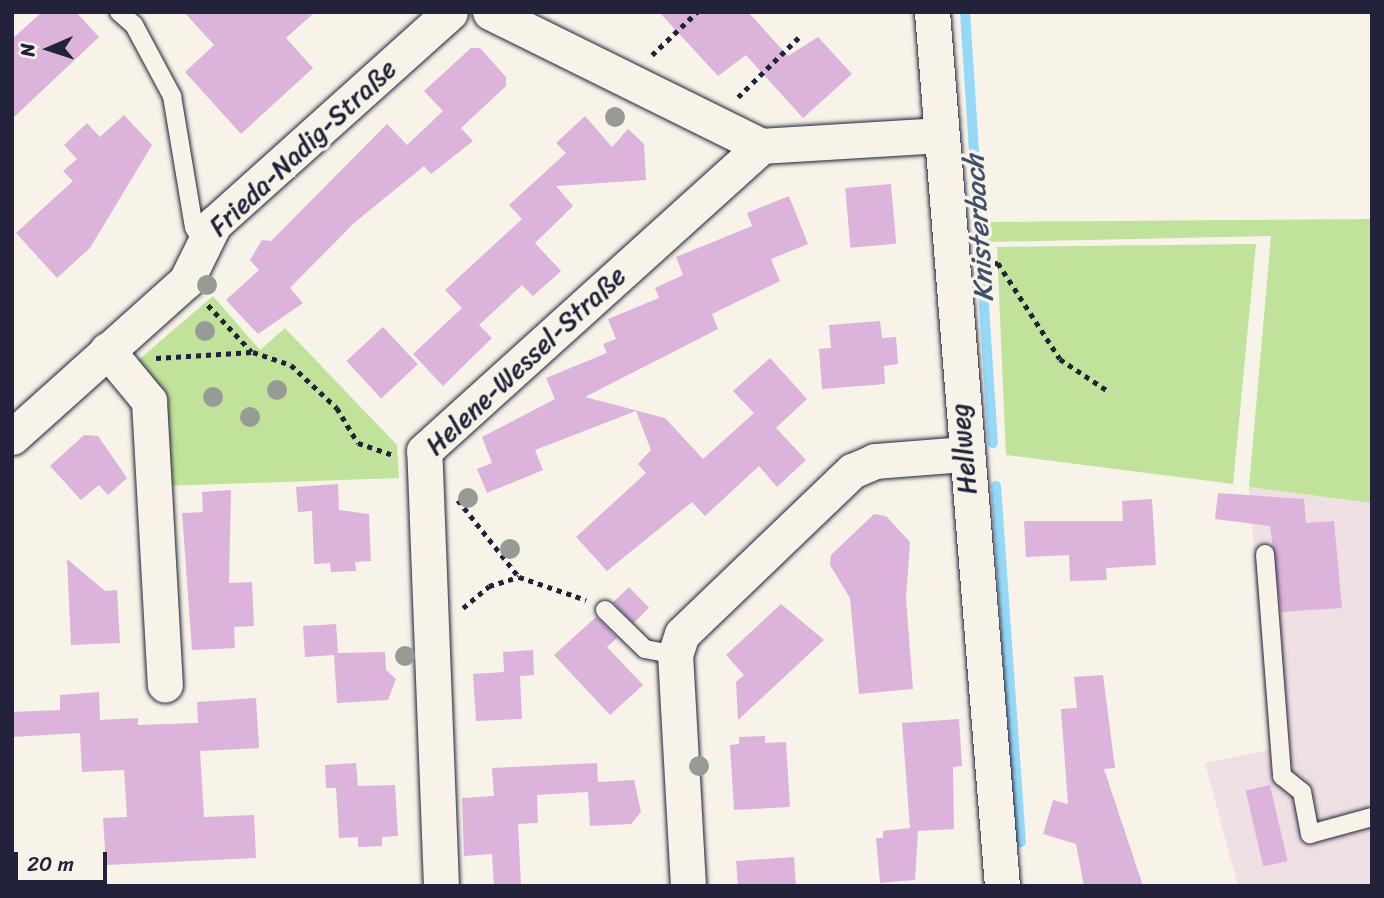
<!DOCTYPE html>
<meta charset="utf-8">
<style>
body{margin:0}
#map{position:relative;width:1384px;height:898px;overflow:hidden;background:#f7f3e8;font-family:Sriracha,sans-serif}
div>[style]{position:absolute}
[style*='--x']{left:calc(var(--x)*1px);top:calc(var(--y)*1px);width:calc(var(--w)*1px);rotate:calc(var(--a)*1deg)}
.built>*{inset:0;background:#efe0e4}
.green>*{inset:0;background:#c0e29b}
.stream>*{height:10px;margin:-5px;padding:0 5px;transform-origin:5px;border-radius:5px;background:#96d8f8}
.building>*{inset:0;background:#dcb3db;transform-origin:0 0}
.path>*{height:4.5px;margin-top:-2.25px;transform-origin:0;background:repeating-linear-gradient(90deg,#22223b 0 5px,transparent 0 10px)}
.roads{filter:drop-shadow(0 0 2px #22223b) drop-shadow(0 0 2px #22223b)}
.lane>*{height:18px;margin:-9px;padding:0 9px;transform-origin:9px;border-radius:9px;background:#f7f3e8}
.street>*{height:35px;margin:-17.5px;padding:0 17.5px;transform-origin:17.5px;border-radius:17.5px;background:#f7f3e8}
.trees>*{width:20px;height:20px;margin:-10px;border-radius:50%;background:#989a96}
span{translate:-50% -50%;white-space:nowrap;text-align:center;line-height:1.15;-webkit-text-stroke:7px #f7f3e8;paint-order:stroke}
.street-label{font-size:26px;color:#22223b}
.water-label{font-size:28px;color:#3f506a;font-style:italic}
.frame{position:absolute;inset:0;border:14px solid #22223b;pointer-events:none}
.north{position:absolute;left:14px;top:14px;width:70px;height:70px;-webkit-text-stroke:5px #f7f3e8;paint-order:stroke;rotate:267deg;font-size:19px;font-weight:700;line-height:28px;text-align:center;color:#22223b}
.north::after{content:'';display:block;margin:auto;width:24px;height:32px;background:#22223b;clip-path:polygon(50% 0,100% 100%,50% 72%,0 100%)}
.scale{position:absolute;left:14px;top:852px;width:93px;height:32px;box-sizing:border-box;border:4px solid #22223b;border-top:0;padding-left:9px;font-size:21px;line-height:24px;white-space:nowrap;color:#22223b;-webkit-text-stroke:5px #f7f3e8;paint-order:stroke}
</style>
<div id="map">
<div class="built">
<i style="clip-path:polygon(1249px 487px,1372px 503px,1372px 886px,1238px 886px,1205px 763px,1269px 750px)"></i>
</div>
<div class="green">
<i style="clip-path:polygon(1372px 219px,1372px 503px,1249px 487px,1271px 236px,987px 242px,985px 222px)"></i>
<i style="clip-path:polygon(1256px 244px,1233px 484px,1006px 455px,997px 247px)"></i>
<i style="clip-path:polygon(213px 296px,260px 350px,285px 328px,397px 445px,399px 478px,163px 486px,137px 361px)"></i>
</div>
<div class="stream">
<i style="--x:965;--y:12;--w:432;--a:86.3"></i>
<i style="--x:996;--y:486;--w:357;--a:86"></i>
</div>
<div class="building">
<i style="clip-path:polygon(42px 12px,76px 12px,99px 37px,12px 119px,12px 39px)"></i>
<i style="clip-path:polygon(184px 12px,315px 12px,286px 38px,313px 68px,241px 134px,185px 72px,214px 45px)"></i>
<i style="clip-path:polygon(659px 12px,748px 12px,788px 56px,818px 37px,852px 74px,803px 118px,746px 55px,718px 76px)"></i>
<i style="clip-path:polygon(471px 48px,480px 48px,506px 77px,506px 86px,461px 128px,473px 141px,431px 174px,424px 166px,354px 223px,290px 288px,303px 303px,258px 334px,226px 300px,259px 270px,250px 260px,262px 240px,271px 241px,387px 124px,407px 145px,443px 111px,424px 91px)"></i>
<i style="clip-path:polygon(124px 115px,152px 145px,90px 248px,57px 278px,16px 233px,73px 181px,63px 171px,77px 159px,64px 145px,87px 123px,100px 137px)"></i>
<i style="clip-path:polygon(585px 116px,612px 147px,628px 129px,644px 144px,646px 180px,556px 186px,573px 206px,535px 243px,561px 271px,533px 296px,522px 285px,479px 325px,492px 338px,443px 386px,413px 354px,462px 308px,445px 290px,522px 219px,509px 205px,566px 153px,556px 143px)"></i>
<i style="left:891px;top:184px;width:60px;height:46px;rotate:85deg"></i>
<i style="clip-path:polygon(789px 196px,808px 244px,771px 259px,780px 281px,712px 314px,718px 329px,585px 397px,665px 418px,703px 459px,754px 413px,733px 391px,770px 358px,807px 399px,776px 428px,806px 460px,777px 487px,759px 466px,705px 516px,692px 502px,607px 571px,576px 537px,646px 473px,638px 464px,651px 450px,636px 411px,535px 450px,543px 470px,487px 493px,477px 469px,492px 463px,482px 437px,555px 399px,546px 378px,607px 353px,603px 344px,616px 339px,608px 319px,659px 298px,655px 288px,683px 275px,676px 257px,752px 226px,747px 213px)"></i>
<i style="clip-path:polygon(880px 321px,882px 338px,896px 337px,898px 364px,884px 366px,885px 384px,822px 389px,819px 349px,831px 348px,829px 325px)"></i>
<i style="left:383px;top:327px;width:51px;height:50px;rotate:47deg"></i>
<i style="clip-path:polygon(84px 435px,98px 436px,127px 478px,108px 495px,99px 485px,81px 500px,50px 466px)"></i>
<i style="clip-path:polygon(338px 484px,339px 510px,369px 514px,371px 561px,355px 562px,356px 571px,331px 572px,330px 563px,314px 564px,312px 511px,298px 512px,296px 487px)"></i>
<i style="clip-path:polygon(231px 490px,229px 583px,252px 582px,254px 626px,234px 627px,235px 648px,192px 650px,182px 513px,203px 512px,202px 492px)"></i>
<i style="clip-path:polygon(1218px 493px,1304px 499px,1306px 523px,1334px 521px,1342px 608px,1281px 612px,1270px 526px,1215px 519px)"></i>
<i style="clip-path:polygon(1152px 499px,1156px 565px,1106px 568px,1107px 580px,1070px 581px,1069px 555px,1026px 557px,1024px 521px,1123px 521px,1122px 501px)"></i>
<i style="clip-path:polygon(874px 514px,886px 516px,910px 542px,906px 599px,913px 689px,859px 694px,850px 598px,830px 565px,831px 555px)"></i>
<i style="clip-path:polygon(67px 559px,105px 591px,117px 590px,120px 643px,71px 645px)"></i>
<i style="left:629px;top:587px;width:29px;height:22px;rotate:46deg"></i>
<i style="clip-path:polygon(781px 604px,824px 640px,738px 720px,736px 682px,744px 675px,726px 655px)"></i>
<i style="clip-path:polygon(596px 617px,617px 638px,607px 647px,643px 685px,610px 715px,554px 655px)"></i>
<i style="clip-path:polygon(336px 624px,338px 653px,385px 652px,386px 670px,396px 679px,388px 700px,337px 703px,334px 655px,305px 657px,303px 626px)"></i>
<i style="clip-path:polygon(533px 650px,534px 675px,520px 676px,522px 719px,476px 721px,473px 674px,504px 672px,503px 652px)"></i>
<i style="clip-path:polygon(1103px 675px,1115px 768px,1104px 769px,1143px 886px,1084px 886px,1076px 844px,1043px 834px,1053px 800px,1068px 804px,1061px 709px,1077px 708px,1074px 677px)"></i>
<i style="clip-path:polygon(99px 692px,100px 720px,138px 718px,138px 725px,198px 723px,197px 702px,256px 698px,259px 748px,200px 751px,204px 817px,254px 815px,256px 858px,106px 865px,103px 818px,127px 817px,124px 770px,82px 772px,80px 733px,12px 737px,12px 712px,60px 710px,60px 695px)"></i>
<i style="clip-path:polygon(959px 719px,962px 766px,953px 767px,954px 829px,918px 831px,915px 880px,880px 883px,876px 838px,883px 838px,883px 831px,910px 828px,902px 723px)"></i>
<i style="clip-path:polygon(765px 736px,765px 743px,786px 742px,790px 807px,734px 810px,730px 745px,739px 744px,739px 737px)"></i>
<i style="clip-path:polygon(356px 763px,358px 786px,395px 785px,398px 836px,382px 837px,382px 846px,358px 847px,358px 837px,339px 838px,336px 788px,326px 788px,325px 765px)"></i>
<i style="clip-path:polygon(597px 763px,598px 782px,634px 780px,641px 812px,631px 824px,590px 826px,588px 792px,537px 795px,538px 823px,518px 824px,521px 886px,494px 886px,492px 854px,464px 856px,462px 798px,494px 796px,492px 768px)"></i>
<i style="left:1270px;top:785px;width:78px;height:25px;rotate:77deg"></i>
<i style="left:794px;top:857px;width:29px;height:58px;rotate:86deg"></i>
</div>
<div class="path">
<i style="--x:652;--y:55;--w:62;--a:-43.7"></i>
<i style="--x:738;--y:97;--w:90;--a:-44.5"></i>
<i style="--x:985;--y:264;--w:13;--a:-4"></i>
<i style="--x:998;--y:263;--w:114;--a:57.1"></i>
<i style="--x:1060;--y:359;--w:58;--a:33.7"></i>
<i style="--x:208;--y:305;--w:64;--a:46.9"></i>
<i style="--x:156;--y:358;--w:97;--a:-3.5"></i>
<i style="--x:253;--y:352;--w:40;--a:18.9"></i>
<i style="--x:291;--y:365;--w:63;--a:43.1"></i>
<i style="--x:337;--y:408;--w:41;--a:59"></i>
<i style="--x:358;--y:443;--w:36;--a:19"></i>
<i style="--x:458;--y:500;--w:98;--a:51.6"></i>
<i style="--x:519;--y:577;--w:71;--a:18.9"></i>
<i style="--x:463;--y:608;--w:34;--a:-40"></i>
<i style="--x:489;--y:586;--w:31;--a:-17"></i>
</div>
<div class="roads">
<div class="lane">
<i style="--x:119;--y:12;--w:20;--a:41"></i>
<i style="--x:134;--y:25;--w:81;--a:61.8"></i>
<i style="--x:172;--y:96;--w:133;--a:80.5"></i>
<i style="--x:194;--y:227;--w:19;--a:62"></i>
<i style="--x:1265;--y:554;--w:223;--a:85.6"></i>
<i style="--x:1282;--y:776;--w:26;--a:39"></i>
<i style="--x:1302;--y:792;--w:43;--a:79.2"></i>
<i style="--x:1310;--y:834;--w:64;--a:-15.3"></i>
<i style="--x:605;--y:610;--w:56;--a:44.3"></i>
<i style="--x:645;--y:649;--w:31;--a:11"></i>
</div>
<div class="street">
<i style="--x:490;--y:12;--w:302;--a:26.3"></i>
<i style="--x:761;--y:146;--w:180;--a:-3.5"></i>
<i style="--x:932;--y:12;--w:877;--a:85.42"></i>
<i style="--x:107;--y:350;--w:66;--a:50.5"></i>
<i style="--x:149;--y:401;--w:284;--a:86.8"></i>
<i style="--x:12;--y:437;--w:234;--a:-41.9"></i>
<i style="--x:186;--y:281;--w:64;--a:-63.8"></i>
<i style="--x:214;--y:224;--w:317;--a:-41.9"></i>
<i style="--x:441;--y:886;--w:435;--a:-92.2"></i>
<i style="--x:424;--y:451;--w:455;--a:-42.1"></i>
<i style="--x:688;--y:886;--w:231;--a:-93.2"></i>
<i style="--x:675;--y:655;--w:22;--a:-72"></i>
<i style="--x:682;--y:634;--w:236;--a:-43.8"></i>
<i style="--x:852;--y:471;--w:25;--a:-23"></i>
<i style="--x:875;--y:461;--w:88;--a:-4.5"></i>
</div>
</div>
<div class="trees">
<i style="left:615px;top:117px"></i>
<i style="left:207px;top:285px"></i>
<i style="left:205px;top:331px"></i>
<i style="left:277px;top:390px"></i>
<i style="left:213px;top:397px"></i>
<i style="left:250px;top:417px"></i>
<i style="left:468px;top:498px"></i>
<i style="left:510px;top:549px"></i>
<i style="left:405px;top:656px"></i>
<i style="left:699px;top:766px"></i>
</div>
<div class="street-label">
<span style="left:303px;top:148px;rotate:-43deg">Frieda-Nadig-Straße</span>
<span style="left:526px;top:361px;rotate:-43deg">Helene-Wessel-Straße</span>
<span style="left:964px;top:449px;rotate:-95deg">Hellweg</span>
</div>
<div class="water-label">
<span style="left:979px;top:228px;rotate:-94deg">Knisterbach</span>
</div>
<div class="frame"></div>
<div class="north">N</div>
<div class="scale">20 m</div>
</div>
